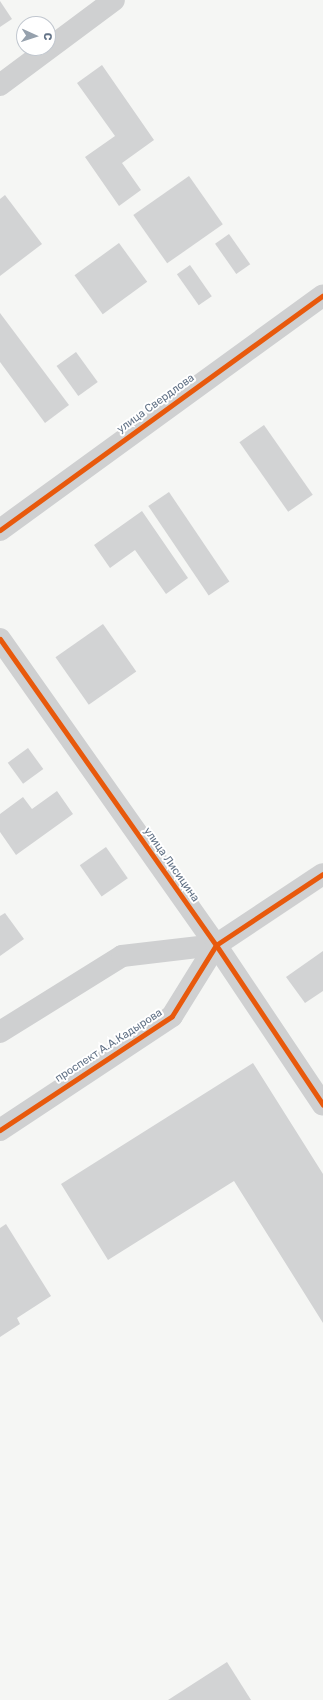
<!DOCTYPE html>
<meta charset="utf-8">
<style>
body{margin:0}
#map{position:relative;width:323px;height:1700px;overflow:hidden;background:#f5f6f4;font-family:Rubik,sans-serif}
div>[style]{position:absolute}
[style*='--x']{left:calc(var(--x)*1px);top:calc(var(--y)*1px);width:calc(var(--w)*1px);rotate:calc(var(--a)*1deg)}
.building>*{inset:0;background:#d2d3d4;transform-origin:0 0}
.minor>*{height:22px;margin:-11px;padding:0 11px;transform-origin:11px;border-radius:11px;background:#cfd0d1}
.cycleway>*{height:5px;margin:-2.5px;padding:0 2.5px;transform-origin:2.5px;border-radius:2.5px;background:#e8590c}
span{translate:-50% -50%;white-space:nowrap;text-align:center;line-height:1.15;-webkit-text-stroke:4px #fff;paint-order:stroke}
.street-label{font-size:11px;color:#637387}
.north{position:absolute;left:16px;top:16px;width:40px;height:40px;box-sizing:border-box;background:#fff;border:1px solid #c1c7cf;border-radius:50%;rotate:93deg;font-size:11px;font-weight:700;line-height:16px;text-align:center;color:#637387}
.north::after{content:'';display:block;margin:auto;width:14px;height:18px;background:#96a1ad;clip-path:polygon(50% 0,100% 100%,50% 72%,0 100%)}
</style>
<div id="map">
<div class="building">
<i style="clip-path:polygon(0 1px,12px 19px,0 27px)"></i>
<i style="clip-path:polygon(102px 65px,154px 140px,122px 163px,141px 190px,119px 206px,85px 157px,115px 136px,77px 83px)"></i>
<i style="left:189px;top:176px;width:59px;height:68px;rotate:55deg"></i>
<i style="clip-path:polygon(5px 195px,42px 244px,0 276px,0 199px)"></i>
<i style="left:229px;top:234px;width:37px;height:17px;rotate:55deg"></i>
<i style="left:119px;top:243px;width:48px;height:55px;rotate:54deg"></i>
<i style="left:190px;top:265px;width:38px;height:16px;rotate:55deg"></i>
<i style="clip-path:polygon(0 313px,69px 405px,45px 423px,0 362px)"></i>
<i style="left:76px;top:352px;width:37px;height:24px;rotate:54deg"></i>
<i style="left:264px;top:425px;width:85px;height:30px;rotate:55deg"></i>
<i style="left:169px;top:492px;width:108px;height:25px;rotate:56deg"></i>
<i style="clip-path:polygon(142px 511px,188px 578px,166px 594px,135px 550px,110px 568px,94px 545px)"></i>
<i style="left:103px;top:624px;width:58px;height:58px;rotate:55deg"></i>
<i style="left:28px;top:748px;width:26px;height:25px;rotate:54deg"></i>
<i style="clip-path:polygon(57px 791px,73px 814px,16px 855px,0 832px,0 814px,23px 797px,32px 809px)"></i>
<i style="left:106px;top:847px;width:38px;height:32px;rotate:55deg"></i>
<i style="clip-path:polygon(5px 913px,24px 939px,0 956px,0 916px)"></i>
<i style="clip-path:polygon(323px 951px,323px 991px,305px 1003px,286px 977px)"></i>
<i style="clip-path:polygon(253px 1063px,323px 1174px,323px 1323px,234px 1181px,108px 1260px,61px 1184px)"></i>
<i style="clip-path:polygon(6px 1224px,51px 1296px,17px 1318px,20px 1324px,0 1337px,0 1228px)"></i>
<i style="clip-path:polygon(227px 1662px,251px 1700px,168px 1700px)"></i>
</div>
<div class="minor">
<i style="--x:0;--y:85;--w:142;--a:-36.7"></i>
<i style="--x:0;--y:530;--w:399;--a:-36"></i>
<i style="--x:0;--y:639;--w:375;--a:54.8"></i>
<i style="--x:216;--y:945;--w:192;--a:56.2"></i>
<i style="--x:0;--y:1032;--w:144;--a:-31.9"></i>
<i style="--x:122;--y:956;--w:95;--a:-6.7"></i>
<i style="--x:0;--y:1130;--w:206;--a:-33.5"></i>
<i style="--x:172;--y:1016;--w:84;--a:-58.2"></i>
<i style="--x:216;--y:945;--w:128;--a:-33.6"></i>
</div>
<div class="cycleway">
<i style="--x:0;--y:530;--w:399;--a:-36"></i>
<i style="--x:0;--y:639;--w:375;--a:54.8"></i>
<i style="--x:216;--y:945;--w:192;--a:56.2"></i>
<i style="--x:0;--y:1130;--w:206;--a:-33.5"></i>
<i style="--x:172;--y:1016;--w:84;--a:-58.2"></i>
<i style="--x:216;--y:945;--w:128;--a:-33.6"></i>
</div>
<div class="street-label">
<span style="left:156px;top:404px;rotate:-36deg">улица Свердлова</span>
<span style="left:171px;top:865px;rotate:55deg">улица Лисицина</span>
<span style="left:109px;top:1046px;rotate:-33deg">проспект А.А.Кадырова</span>
</div>
<div class="north">С</div>
</div>
